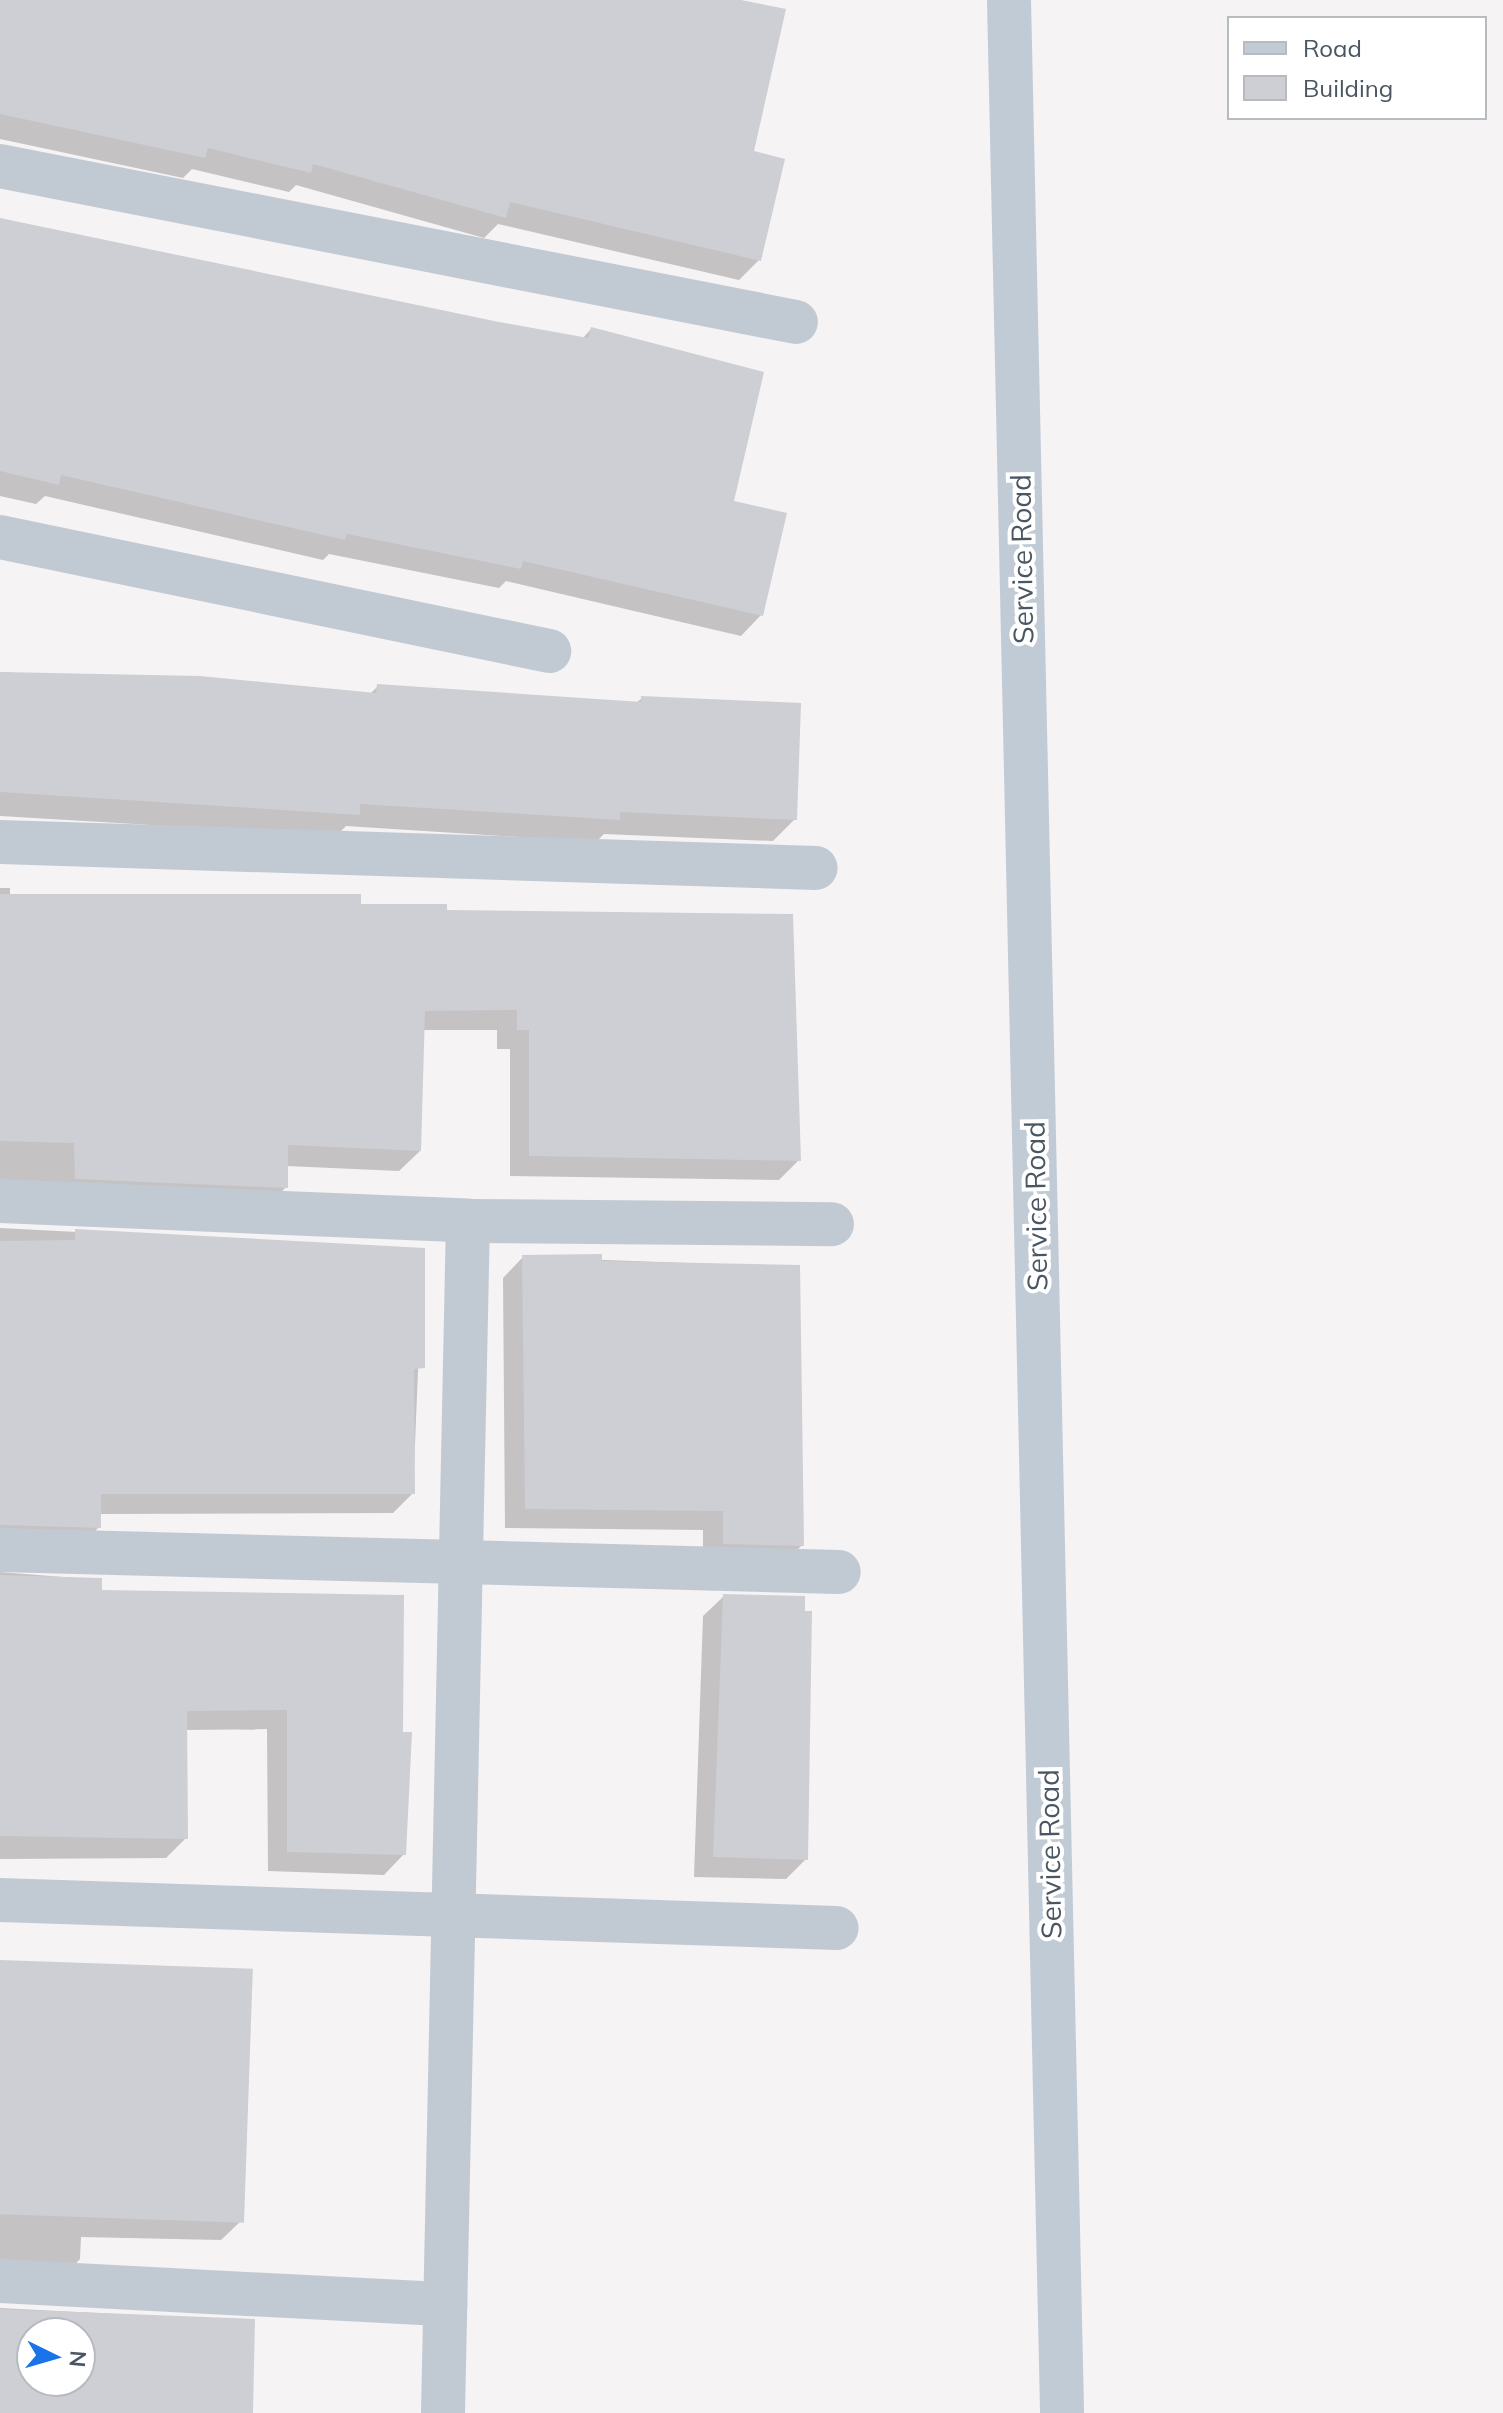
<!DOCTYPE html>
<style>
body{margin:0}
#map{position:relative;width:1503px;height:2413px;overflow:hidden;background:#f5f3f3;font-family:Mulish,sans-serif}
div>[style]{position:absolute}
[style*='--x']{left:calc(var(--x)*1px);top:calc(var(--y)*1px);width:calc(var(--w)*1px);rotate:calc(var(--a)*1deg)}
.shadow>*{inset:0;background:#0003}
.building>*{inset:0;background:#cdcfd5;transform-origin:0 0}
.minor>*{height:44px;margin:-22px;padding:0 22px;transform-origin:22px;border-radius:22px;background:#c1cad2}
.secondary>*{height:44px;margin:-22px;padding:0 22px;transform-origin:22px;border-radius:22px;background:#c1cbd6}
span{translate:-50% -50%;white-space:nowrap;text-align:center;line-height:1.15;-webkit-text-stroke:8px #fff;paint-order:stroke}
.street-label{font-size:28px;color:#4a5661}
.legend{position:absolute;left:1227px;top:16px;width:260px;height:104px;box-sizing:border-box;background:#fff;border:2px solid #b7bbc0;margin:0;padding:10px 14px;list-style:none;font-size:24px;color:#4a5661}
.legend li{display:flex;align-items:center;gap:16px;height:40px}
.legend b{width:40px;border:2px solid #b7bbc0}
.north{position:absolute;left:16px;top:2317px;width:80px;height:80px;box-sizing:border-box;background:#fff;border:2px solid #b7bbc0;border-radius:50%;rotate:95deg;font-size:22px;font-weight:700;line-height:32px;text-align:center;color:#4a5661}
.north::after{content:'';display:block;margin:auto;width:28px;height:36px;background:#1a73e8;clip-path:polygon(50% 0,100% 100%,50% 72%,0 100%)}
</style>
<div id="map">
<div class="shadow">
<i style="clip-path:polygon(0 0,731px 0,759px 260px,739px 280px,498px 224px,484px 238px,296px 185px,289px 192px,192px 169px,183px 178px,0 139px)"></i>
<i style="clip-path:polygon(0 220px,321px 291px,582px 339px,591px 329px,732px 502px,761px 615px,741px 636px,506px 581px,499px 588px,329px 554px,323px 560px,45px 496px,36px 504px,0 496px)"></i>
<i style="clip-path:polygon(0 672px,370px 694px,378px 686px,636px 703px,642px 698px,795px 819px,773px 841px,604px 834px,596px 842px,346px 826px,336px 836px,0 816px)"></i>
<i style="clip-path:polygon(0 888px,10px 888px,10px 896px,445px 912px,799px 1160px,779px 1180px,510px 1176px,510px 1049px,497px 1049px,497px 1030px,422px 1030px,420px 1151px,399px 1171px,286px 1166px,286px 1187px,266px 1208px,0 1197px)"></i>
<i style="clip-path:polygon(0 1228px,423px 1250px,413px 1493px,393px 1513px,99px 1514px,99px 1527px,79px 1547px,0 1545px)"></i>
<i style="clip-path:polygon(523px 1257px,798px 1267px,802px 1545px,782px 1566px,703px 1564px,703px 1530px,505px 1528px,503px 1278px)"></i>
<i style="clip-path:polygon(0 1572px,100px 1580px,100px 1592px,401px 1734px,404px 1854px,384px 1875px,268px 1871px,267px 1729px,185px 1730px,186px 1838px,166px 1858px,0 1859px)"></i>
<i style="clip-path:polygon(724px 1596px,806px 1859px,786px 1879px,694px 1877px,703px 1616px)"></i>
<i style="clip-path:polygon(0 1963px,242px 2220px,221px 2240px,81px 2237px,80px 2259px,60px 2280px,0 2277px)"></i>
<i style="clip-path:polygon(evenodd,0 2308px,253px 2321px,251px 2413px,0 2413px,0 2308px,32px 2333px,80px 2333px,80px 2381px,32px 2381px,32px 2333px)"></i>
</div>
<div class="building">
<i style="clip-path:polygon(0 0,741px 0,786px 9px,754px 151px,785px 159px,761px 261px,510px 202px,506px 218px,313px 164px,311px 173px,208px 148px,205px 158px,0 114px)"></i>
<i style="clip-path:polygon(0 218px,499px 322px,588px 338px,591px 327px,764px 372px,734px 501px,787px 513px,763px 616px,523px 561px,521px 569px,347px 534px,345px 540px,61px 475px,59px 485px,0 471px)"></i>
<i style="clip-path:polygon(0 672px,200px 676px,376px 693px,377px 684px,641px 702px,641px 696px,801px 703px,797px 820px,620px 812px,620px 820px,360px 804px,360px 815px,0 792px)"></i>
<i style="clip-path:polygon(0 894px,361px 894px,361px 904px,447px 904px,447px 910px,793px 914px,801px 1161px,529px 1156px,529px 1030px,517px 1030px,517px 1010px,425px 1011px,421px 1151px,288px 1145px,288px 1188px,75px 1179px,74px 1143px,0 1141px)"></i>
<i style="clip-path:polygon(75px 1229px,425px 1248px,425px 1368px,414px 1369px,415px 1494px,101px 1494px,101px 1528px,0 1525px,0 1241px,75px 1240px)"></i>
<i style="clip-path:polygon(602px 1254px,602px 1261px,800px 1265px,804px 1546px,723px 1544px,723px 1511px,525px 1509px,522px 1255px)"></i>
<i style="clip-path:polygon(0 1575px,102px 1578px,102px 1590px,404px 1595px,403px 1732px,412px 1732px,406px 1855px,287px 1852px,287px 1710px,187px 1711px,188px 1839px,0 1836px)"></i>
<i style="clip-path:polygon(723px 1594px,805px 1596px,805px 1611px,812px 1611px,808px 1860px,713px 1857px)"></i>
<i style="left:0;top:1960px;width:253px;height:254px;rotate:2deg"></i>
<i style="clip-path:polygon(evenodd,0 2309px,255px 2319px,253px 2413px,0 2413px,0 2309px,32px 2333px,80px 2333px,80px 2381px,32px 2381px,32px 2333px)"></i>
</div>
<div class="minor">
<i style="--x:0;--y:166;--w:811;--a:11.09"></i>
<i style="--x:0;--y:537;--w:561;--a:11.73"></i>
<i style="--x:0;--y:842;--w:816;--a:1.82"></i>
<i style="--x:0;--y:1201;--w:468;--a:2.4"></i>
<i style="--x:468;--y:1221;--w:364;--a:0.5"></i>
<i style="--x:0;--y:1550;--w:839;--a:1.5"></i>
<i style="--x:0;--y:1900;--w:837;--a:1.92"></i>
<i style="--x:0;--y:2281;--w:446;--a:3"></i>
<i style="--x:443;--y:2413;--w:1192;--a:-88.8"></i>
</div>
<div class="secondary">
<i style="--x:1009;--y:0;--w:2414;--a:88.74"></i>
</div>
<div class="street-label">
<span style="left:1022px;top:559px;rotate:-91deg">Service Road</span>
<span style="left:1036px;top:1206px;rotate:-91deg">Service Road</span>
<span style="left:1050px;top:1854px;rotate:-91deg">Service Road</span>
</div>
<ul class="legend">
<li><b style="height:10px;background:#c1cbd6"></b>Road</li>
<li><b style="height:22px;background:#cdcfd5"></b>Building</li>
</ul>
<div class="north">N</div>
</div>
